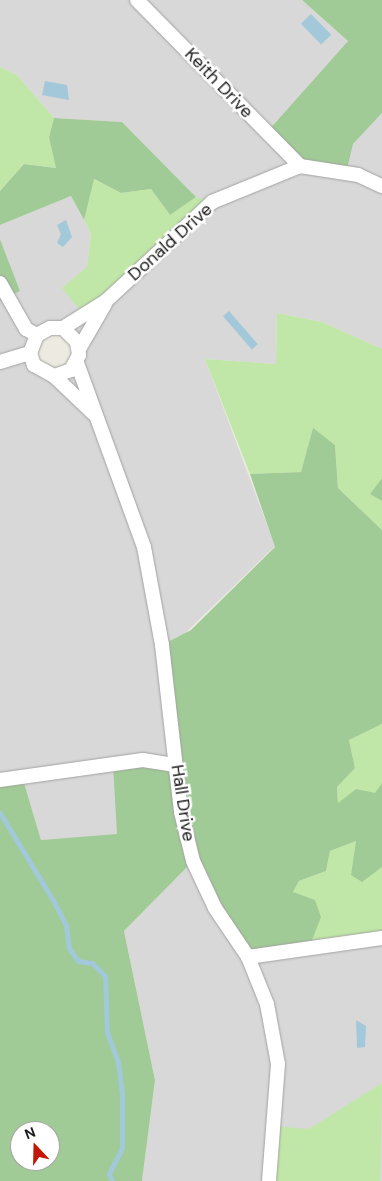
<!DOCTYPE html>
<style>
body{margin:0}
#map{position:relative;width:382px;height:1181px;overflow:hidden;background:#edeae1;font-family:"DM Sans",sans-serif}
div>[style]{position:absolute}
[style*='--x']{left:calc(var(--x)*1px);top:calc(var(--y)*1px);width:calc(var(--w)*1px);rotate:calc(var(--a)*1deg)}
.residential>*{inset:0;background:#d9d8d8}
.grass>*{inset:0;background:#c0e7a7}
.forest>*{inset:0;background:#a1cb96}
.water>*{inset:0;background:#a2c8da;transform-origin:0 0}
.stream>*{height:5px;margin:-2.5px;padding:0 2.5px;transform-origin:2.5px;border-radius:2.5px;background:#a2c8da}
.roads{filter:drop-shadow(0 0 1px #a2a2a2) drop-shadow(0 0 1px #a2a2a2)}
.street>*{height:14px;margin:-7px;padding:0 7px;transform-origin:7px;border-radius:7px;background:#fff}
span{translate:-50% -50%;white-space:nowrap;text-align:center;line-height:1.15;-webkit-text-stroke:5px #fff;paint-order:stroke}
.street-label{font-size:18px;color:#1b1b1b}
.north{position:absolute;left:10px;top:1121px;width:50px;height:50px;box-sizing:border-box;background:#fff;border:1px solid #a4a4a4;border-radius:50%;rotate:339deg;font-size:14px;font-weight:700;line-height:20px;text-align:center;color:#1b1b1b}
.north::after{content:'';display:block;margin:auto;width:18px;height:22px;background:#c21705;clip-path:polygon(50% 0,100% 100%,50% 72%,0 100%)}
</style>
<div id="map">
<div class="residential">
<i style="clip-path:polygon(evenodd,0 0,302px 0,348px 41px,267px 132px,353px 144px,382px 113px,382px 349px,322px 322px,277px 313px,276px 364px,205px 359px,275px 546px,178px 640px,176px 765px,117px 835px,41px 840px,22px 776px,0 780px,0 301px,20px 291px,0 239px,0 225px,71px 196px,91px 234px,87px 267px,212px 202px,196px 197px,122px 122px,54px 118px,17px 75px,0 67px,0 0,42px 330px,71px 333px,77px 342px,66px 374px,34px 365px,42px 330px)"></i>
<i style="clip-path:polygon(193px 861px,382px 938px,382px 1181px,142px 1181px,155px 1080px,124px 931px)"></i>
</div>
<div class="grass">
<i style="clip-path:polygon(0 67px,17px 75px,54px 118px,49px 137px,57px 168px,24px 164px,0 191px)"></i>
<i style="clip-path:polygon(93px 179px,121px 193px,151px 189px,170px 215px,196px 197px,212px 202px,84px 315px,62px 288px,87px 267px,91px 234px,84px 220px)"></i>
<i style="clip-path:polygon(277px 313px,322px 322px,382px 349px,382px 478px,371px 494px,382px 501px,382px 530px,338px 488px,335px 445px,313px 429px,301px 472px,250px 474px,205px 359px,276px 364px)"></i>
<i style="clip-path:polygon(382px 724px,382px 783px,375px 794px,356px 789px,338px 804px,337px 786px,355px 768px,349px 740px)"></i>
<i style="clip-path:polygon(356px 841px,382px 867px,382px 938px,309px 948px,293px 892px,299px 881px,326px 871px,330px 851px)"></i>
<i style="clip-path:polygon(382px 1083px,380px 1181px,269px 1181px,272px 1126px,309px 1129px)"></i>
</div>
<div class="forest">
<i style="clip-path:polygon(302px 0,382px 0,382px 113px,353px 144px,346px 173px,300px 166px,267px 132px,348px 41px)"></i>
<i style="clip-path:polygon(54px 118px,122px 122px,196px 197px,170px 215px,151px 189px,121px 193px,94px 179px,84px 220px,71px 196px,0 225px,0 191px,24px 164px,56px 168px,49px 137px)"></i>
<i style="clip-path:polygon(0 239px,20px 291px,0 301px)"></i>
<i style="clip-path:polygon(evenodd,313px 428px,335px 445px,338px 488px,382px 530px,382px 724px,349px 740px,355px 768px,337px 787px,338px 803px,356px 789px,375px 793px,382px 783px,382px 867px,362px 882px,351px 875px,356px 841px,330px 851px,326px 871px,299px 881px,293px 892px,315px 900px,321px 917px,309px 948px,248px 957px,193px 861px,124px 931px,155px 1080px,142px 1181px,0 1181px,0 780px,22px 776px,41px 840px,117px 834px,113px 765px,176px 765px,162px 645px,191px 630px,275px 547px,250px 474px,301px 472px,313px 428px,20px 1131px,50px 1131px,50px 1161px,20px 1161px,20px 1131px)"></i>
<i style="clip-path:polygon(382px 478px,382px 501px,370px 494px)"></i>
</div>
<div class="water">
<i style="left:311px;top:14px;width:29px;height:14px;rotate:46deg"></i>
<i style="clip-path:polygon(45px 81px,67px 85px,69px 100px,42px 95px)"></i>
<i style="clip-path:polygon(66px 220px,72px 237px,63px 247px,57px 243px,61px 234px,57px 225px)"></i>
<i style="left:229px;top:311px;width:44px;height:8px;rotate:49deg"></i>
<i style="clip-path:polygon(356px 1020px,366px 1026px,365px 1047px,357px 1048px)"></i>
</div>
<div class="stream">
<i style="--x:0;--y:813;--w:102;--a:58.7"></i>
<i style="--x:53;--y:900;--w:28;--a:63"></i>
<i style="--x:66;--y:925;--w:23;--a:83"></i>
<i style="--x:69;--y:948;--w:16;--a:55"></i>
<i style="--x:78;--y:961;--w:14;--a:8"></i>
<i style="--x:92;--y:963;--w:18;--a:45"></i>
<i style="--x:105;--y:976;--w:56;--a:88"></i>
<i style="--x:107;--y:1032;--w:32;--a:70"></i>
<i style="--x:118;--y:1062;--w:34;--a:83"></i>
<i style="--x:122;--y:1096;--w:52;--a:90"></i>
<i style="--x:122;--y:1148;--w:29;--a:117"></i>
<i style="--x:109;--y:1174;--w:8;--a:67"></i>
</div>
<div class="roads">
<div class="street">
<i style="--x:137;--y:0;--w:233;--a:45.5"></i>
<i style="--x:0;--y:283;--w:53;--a:60.5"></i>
<i style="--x:26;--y:329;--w:13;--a:29"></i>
<i style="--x:63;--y:328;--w:51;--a:-32.1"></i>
<i style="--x:106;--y:301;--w:145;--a:-43"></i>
<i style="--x:212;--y:202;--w:95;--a:-22.2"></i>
<i style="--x:300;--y:166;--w:59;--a:8.8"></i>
<i style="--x:358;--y:175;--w:26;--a:25"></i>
<i style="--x:79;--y:349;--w:52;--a:-60"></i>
<i style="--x:0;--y:362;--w:31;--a:-17"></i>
<i style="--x:77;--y:363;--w:196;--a:70"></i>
<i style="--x:144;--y:547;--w:100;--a:79.6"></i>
<i style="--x:162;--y:645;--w:168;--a:83.5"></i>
<i style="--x:181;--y:812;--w:50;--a:76.2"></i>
<i style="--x:193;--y:861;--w:52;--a:64.9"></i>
<i style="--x:215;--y:908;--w:59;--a:56"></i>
<i style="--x:248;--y:957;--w:51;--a:68"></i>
<i style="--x:267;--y:1004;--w:61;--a:79.6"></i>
<i style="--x:278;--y:1064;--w:117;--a:94.4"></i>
<i style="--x:54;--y:376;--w:18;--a:-19"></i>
<i style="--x:71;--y:370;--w:17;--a:-62"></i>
<i style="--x:79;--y:355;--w:13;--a:-99"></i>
<i style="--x:77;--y:342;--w:20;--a:-135"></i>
<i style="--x:63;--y:328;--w:13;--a:180"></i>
<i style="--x:50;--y:328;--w:15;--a:152"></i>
<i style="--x:37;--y:335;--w:19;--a:111"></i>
<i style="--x:30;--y:353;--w:13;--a:72"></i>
<i style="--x:34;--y:365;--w:23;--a:29"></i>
<i style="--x:54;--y:376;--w:55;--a:43.5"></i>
<i style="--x:0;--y:780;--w:144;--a:-8"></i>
<i style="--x:143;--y:760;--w:33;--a:9"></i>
<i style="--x:248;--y:957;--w:135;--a:-8.1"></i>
</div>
</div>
<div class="street-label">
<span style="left:219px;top:83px;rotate:46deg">Keith Drive</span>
<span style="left:170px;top:242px;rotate:-42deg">Donald Drive</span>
<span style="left:183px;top:803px;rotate:81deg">Hall Drive</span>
</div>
<div class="north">N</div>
</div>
